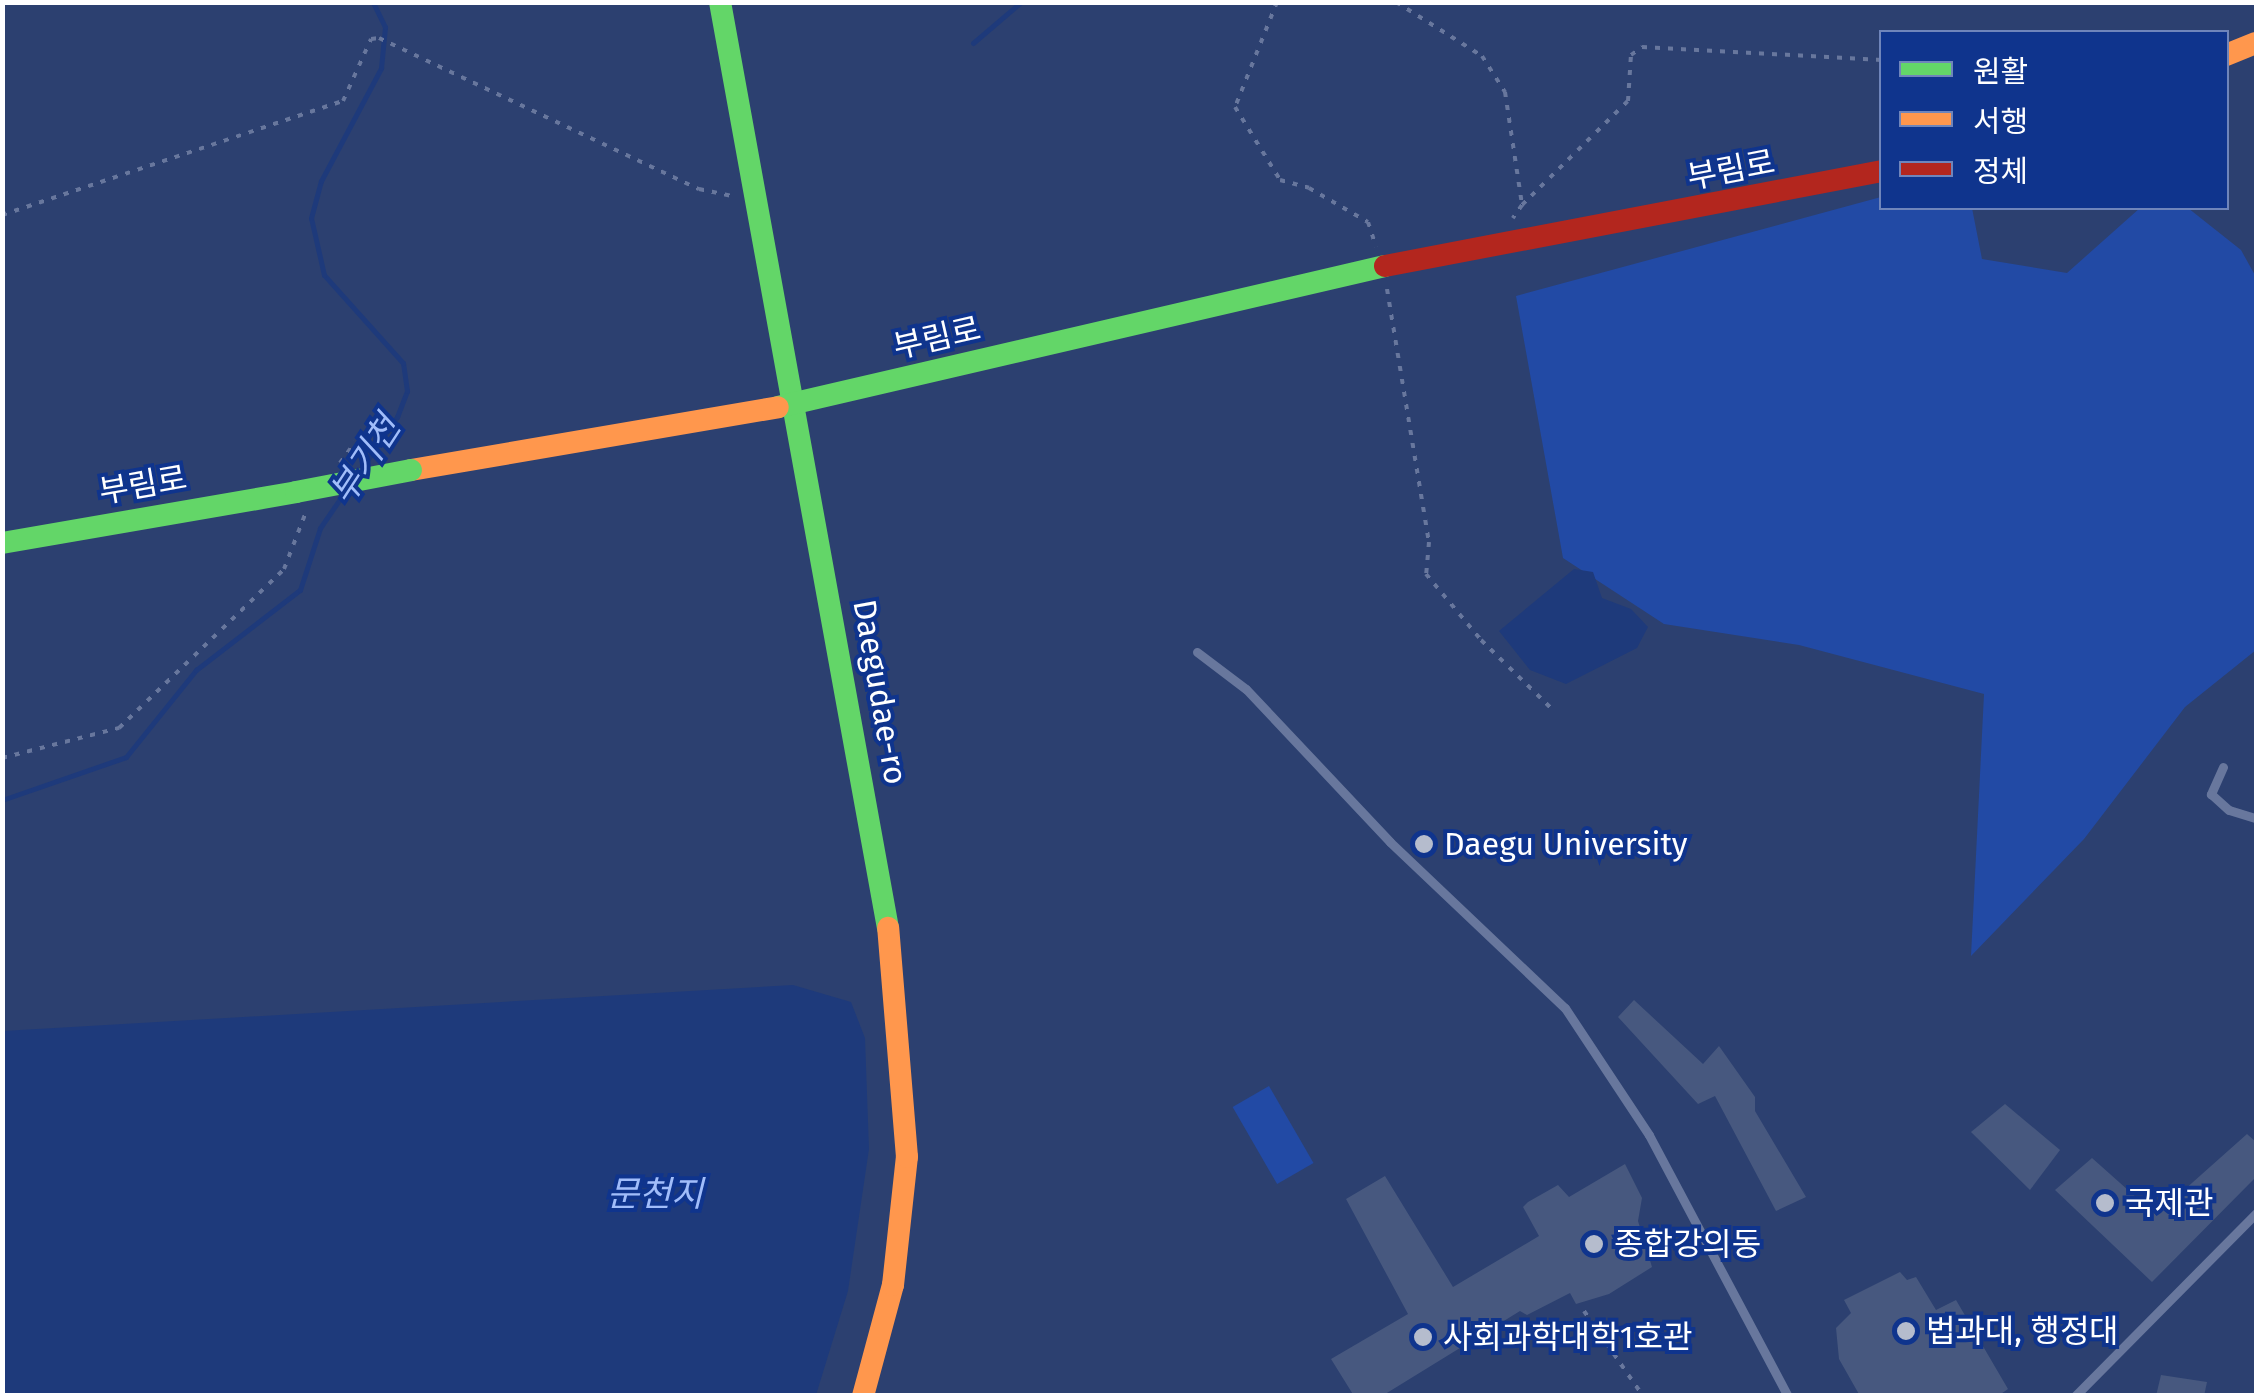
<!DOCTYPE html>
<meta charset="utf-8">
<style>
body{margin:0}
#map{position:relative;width:2259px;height:1398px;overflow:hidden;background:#2c4070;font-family:"Fira Sans","Noto Sans KR",sans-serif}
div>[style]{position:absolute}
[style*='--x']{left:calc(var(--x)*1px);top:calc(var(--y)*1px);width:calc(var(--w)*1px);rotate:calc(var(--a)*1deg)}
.green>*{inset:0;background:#224aa5;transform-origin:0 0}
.water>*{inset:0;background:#1e3a7b}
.stream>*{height:5px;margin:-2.5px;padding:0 2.5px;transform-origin:2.5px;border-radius:2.5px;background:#1e3a7b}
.building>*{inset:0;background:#47587f}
.path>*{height:4px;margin-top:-2px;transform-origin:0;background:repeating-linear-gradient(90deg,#68779d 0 5px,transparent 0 13px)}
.lane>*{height:9px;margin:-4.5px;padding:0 4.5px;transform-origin:4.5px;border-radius:4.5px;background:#68779d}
.fast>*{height:22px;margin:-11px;padding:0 11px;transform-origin:11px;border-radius:11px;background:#63d668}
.slow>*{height:22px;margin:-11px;padding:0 11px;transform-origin:11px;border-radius:11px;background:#ff974d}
.jam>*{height:22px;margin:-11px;padding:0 11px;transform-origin:11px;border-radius:11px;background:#b3261e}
.fast-bridge>*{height:22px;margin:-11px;padding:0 11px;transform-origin:11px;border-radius:11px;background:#63d668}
.dots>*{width:28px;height:28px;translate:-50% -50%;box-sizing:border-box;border:5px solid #0f348d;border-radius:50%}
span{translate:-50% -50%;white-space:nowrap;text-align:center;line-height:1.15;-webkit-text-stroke:8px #0f348d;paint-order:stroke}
.street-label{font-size:32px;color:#fff}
.poi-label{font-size:32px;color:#fff}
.left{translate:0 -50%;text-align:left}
.water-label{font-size:35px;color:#a1bdfa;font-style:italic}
.frame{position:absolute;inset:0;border:5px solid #fff;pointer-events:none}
.legend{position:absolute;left:1879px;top:30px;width:350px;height:180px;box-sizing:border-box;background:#0f348d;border:2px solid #6f85bb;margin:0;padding:12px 18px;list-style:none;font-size:30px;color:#fff}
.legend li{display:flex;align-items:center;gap:20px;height:50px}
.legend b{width:50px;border:2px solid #6f85bb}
</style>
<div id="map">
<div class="green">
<i style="clip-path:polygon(1881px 197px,1882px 208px,1972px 208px,1982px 259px,2067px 273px,2140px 208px,2188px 208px,2241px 250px,2256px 277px,2256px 650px,2185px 707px,2084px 839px,1971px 956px,1984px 694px,1799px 645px,1664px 624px,1563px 558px,1516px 296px)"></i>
<i style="left:1269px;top:1086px;width:89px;height:42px;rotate:60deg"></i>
</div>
<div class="water">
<i style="clip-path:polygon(1574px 569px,1593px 572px,1602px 598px,1631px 609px,1648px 627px,1637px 648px,1566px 684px,1530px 670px,1499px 631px)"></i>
<i style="clip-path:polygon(793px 985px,851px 1002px,865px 1038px,869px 1149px,848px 1291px,816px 1395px,3px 1395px,3px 1031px)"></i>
</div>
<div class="stream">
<i style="--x:973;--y:43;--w:63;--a:-40.5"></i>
<i style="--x:359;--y:472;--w:67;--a:-55.4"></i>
<i style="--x:397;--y:417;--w:28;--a:-69"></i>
<i style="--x:407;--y:391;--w:28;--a:-98"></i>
<i style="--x:403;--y:363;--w:118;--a:-131.9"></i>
<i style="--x:324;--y:275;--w:58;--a:-102.8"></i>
<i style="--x:311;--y:218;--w:38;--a:-75"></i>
<i style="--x:321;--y:181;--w:128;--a:-62"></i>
<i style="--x:381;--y:68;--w:41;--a:-84.4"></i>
<i style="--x:385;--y:27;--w:28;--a:-116"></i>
<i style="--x:2;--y:800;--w:131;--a:-19.1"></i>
<i style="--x:126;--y:757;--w:112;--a:-51.2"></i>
<i style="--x:196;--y:670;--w:131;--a:-37.6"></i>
<i style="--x:300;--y:590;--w:65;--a:-72.1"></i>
<i style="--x:320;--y:528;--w:42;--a:-55.6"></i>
</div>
<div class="building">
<i style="clip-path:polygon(1634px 1000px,1703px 1064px,1719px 1046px,1755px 1097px,1755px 1111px,1806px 1197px,1776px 1211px,1715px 1096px,1698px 1104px,1618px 1017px)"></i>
<i style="clip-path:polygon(2005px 1104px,2060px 1150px,2030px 1190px,1971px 1132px)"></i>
<i style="clip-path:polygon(2247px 1134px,2256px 1142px,2256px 1177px,2152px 1282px,2055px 1190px,2092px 1158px,2156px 1215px)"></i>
<i style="clip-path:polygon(1625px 1164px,1642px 1198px,1638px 1221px,1652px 1267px,1609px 1294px,1576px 1304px,1570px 1293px,1527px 1315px,1520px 1311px,1382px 1396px,1354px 1396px,1331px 1359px,1408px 1314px,1346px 1199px,1385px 1176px,1453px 1287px,1539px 1236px,1523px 1207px,1528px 1202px,1558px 1185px,1569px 1197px)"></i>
<i style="clip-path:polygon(1900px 1272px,1907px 1280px,1916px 1277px,1936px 1310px,1956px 1300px,2008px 1389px,1998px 1396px,1860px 1396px,1839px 1359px,1836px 1328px,1851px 1313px,1844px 1300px)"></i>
<i style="clip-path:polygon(2161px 1375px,2207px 1382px,2204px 1396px,2156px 1396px)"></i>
</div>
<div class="path">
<i style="--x:1277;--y:2;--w:113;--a:111.8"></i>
<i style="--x:1235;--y:107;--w:86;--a:58.3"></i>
<i style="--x:1280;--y:180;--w:30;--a:15"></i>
<i style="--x:1309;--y:188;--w:68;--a:30"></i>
<i style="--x:1368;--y:222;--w:26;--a:72"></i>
<i style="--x:1396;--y:2;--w:102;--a:32.1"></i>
<i style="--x:1482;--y:56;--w:43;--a:57.4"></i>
<i style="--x:1505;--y:92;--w:114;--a:81.4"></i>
<i style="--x:1522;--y:205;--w:16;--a:125"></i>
<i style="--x:1522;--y:205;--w:148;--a:-44.5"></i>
<i style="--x:1628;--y:101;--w:46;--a:-86.3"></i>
<i style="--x:1631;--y:55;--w:14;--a:-36"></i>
<i style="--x:1642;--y:47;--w:240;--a:3.1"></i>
<i style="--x:2;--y:215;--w:360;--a:-18.5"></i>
<i style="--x:343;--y:101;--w:68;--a:-65.7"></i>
<i style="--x:371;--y:39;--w:8;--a:-7"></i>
<i style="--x:379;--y:38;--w:354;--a:25.3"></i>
<i style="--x:699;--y:189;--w:35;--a:12"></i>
<i style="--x:1387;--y:289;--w:256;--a:80.6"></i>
<i style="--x:1429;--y:542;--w:32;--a:95"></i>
<i style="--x:1426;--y:574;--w:86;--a:50.2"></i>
<i style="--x:1481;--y:640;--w:100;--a:44.2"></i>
<i style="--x:340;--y:463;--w:26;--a:-54"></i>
<i style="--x:2;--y:758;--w:121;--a:-14.4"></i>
<i style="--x:119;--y:728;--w:229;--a:-43.9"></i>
<i style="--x:284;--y:569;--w:61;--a:-68.9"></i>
<i style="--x:1584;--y:1311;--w:103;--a:55.2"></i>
</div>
<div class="lane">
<i style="--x:1197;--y:652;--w:61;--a:37.1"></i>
<i style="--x:1246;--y:689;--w:210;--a:46.7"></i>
<i style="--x:1390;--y:842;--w:241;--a:43.5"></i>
<i style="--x:1565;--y:1008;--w:152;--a:56.5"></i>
<i style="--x:1649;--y:1135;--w:296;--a:62"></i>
<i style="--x:2223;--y:767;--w:30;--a:114"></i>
<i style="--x:2211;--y:794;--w:24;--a:42"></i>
<i style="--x:2229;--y:810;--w:28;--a:17"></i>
<i style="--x:2075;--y:1396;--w:257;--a:-45.3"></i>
</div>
<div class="fast">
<i style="--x:720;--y:2;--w:941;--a:79.72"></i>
<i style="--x:778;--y:407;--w:623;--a:-13.08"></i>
<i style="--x:2;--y:543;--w:298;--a:-9.8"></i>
</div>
<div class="slow">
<i style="--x:2226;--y:55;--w:32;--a:-22"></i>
<i style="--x:411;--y:470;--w:372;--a:-9.7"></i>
<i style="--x:863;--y:1396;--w:115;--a:-74.9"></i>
<i style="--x:893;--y:1285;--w:129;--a:-83.8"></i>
<i style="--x:907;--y:1157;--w:230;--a:-94.7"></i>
</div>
<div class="jam">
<i style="--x:1385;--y:266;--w:506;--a:-10.82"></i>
</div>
<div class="fast-bridge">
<i style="--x:296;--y:492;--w:117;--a:-10.8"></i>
</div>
<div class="dots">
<i style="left:1424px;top:844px;background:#b5bccd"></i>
<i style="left:2105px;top:1203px;background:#b5bccd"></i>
<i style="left:1594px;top:1244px;background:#b5bccd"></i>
<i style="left:1906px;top:1331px;background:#b5bccd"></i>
<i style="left:1423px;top:1337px;background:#b5bccd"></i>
</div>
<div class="street-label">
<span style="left:1731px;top:170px;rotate:-11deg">부림로</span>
<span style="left:937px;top:338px;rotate:-13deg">부림로</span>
<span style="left:143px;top:485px;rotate:-10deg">부림로</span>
<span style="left:880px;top:692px;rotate:80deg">Daegudae-ro</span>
</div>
<div class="poi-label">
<span class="left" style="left:1444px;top:844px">Daegu University</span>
<span class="left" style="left:2125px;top:1203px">국제관</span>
<span class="left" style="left:1614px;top:1244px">종합강의동</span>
<span class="left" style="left:1926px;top:1331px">법과대, 행정대</span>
<span class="left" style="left:1443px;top:1337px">사회과학대학1호관</span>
</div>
<div class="water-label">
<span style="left:365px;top:460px;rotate:-57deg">부기천</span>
<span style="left:655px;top:1194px">문천지</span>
</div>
<div class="frame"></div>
<ul class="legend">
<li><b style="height:12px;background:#63d668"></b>원활</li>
<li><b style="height:12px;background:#ff974d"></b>서행</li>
<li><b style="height:12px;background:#b3261e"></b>정체</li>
</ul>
</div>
